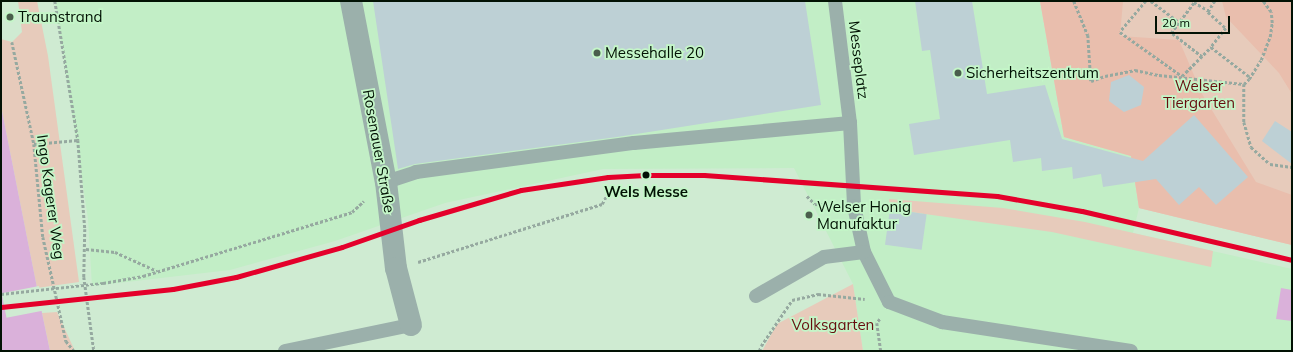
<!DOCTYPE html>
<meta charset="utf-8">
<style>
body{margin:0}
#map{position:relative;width:1293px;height:352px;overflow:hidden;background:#cfebd2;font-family:Mulish,sans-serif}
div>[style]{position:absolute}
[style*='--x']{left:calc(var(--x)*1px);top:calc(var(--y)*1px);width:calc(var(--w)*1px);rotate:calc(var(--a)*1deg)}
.built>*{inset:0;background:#c2eec6}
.green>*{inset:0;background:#e7cbbb}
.forest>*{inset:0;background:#e9bead}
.water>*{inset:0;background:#dab1da}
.pier>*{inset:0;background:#cfebd2;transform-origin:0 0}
.building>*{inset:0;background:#bdd0d5;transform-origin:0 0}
.path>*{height:2.5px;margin-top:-1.25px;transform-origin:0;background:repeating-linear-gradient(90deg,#96a9a0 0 3px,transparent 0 5px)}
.lane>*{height:14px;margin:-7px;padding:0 7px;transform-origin:7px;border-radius:7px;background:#9bb0ab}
.street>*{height:22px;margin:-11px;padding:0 11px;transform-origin:11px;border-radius:11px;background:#9bb0ab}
.rail-1>*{height:5px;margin:-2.5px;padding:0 2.5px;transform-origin:2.5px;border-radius:2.5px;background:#e4002b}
.dots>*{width:11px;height:11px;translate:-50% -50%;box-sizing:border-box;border:2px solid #c4f6c8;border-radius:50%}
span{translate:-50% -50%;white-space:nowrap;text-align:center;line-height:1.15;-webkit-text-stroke:3.5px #c4f6c8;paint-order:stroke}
.poi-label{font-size:15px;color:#021204}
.left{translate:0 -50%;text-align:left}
.street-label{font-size:15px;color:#021204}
.park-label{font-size:15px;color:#670c0e}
.stop-label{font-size:15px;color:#021204;font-weight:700}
.frame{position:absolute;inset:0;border:2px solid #021204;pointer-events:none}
.scale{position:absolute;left:1155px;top:16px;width:75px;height:18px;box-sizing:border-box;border:2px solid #021204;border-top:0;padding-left:5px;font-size:12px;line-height:14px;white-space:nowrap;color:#021204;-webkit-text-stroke:3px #c4f6c8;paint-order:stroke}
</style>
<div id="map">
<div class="built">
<i style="clip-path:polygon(55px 1px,1040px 1px,1064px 137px,1131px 156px,1139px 208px,1133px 233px,1292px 269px,1292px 351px,863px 351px,853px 284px,794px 168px,603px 169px,445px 203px,335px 241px,230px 270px,92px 286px,88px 219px)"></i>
</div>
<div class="green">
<i style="clip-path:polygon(18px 1px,37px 1px,48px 56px,79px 282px,37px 288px,1px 106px,1px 39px,12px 42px,22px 32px)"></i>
<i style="clip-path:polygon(1040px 1px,1292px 1px,1292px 245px,1139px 208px,1131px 156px,1064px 137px)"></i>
<i style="clip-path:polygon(889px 199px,1003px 208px,1085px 222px,1213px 251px,1211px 267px,1052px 232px,890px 209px)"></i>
<i style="clip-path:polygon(853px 284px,863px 351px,762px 351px,777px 324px)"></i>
<i style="clip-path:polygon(57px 312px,75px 351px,50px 351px,42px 313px)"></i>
</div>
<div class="forest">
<i style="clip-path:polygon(1040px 1px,1123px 1px,1120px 36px,1179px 40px,1202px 94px,1256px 182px,1292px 195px,1292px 245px,1139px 208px,1131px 156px,1064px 137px)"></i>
<i style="clip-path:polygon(1222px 1px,1292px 1px,1292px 94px,1279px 73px,1226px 17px)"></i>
</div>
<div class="water">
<i style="clip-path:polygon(1px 106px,42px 313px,50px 351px,1px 351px)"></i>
<i style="clip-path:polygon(1281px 288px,1292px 290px,1292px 321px,1276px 319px)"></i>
</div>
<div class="pier">
<i style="left:39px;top:286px;width:25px;height:38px;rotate:79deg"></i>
</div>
<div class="building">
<i style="clip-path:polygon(373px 1px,805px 1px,821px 105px,617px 137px,415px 164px,398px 169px)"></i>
<i style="clip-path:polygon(915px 1px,972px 1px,987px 94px,1045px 85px,1062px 139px,1143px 161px,1194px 115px,1248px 177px,1216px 205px,1199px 187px,1179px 205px,1156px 179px,1103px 187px,1101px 174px,1073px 179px,1072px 167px,1042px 171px,1041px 158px,1013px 162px,1010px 140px,914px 155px,909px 124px,940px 119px,930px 50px,922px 51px)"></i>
<i style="clip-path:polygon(1129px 75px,1144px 87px,1141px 105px,1124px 112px,1109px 101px,1111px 82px)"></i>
<i style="clip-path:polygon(1275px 121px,1292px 132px,1292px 164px,1262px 141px)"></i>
<i style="left:890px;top:209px;width:37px;height:36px;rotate:8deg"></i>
</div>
<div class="path">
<i style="--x:55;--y:1;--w:141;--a:80.6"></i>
<i style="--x:78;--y:140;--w:89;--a:85.5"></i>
<i style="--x:85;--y:229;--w:48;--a:91.2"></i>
<i style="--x:84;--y:277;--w:75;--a:82.3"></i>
<i style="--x:1074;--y:1;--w:37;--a:68"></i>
<i style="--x:1088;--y:35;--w:46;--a:86.3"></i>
<i style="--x:1091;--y:81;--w:15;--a:-20"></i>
<i style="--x:1105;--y:76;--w:31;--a:-11"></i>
<i style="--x:1135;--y:70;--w:25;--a:12"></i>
<i style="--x:1159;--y:75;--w:85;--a:6"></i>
<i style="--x:1244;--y:84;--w:38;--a:90"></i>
<i style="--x:1244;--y:122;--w:26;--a:74"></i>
<i style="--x:1251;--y:147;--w:25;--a:42"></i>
<i style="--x:1270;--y:164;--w:22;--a:8"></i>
<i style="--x:1146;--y:1;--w:40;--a:130"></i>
<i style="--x:1120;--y:32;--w:76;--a:35.4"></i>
<i style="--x:1182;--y:76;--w:41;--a:-45"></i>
<i style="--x:1151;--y:1;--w:35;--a:37"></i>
<i style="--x:1215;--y:1;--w:13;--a:122"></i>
<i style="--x:1208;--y:12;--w:24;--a:42"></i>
<i style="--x:1226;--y:28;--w:24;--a:128"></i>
<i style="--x:1211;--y:47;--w:49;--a:37.6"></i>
<i style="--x:12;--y:42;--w:104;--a:77.8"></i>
<i style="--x:34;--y:144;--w:93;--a:84.5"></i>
<i style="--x:43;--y:237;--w:107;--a:77.5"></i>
<i style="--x:66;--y:341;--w:13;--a:51"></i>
<i style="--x:1202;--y:57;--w:39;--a:-142"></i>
<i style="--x:1171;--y:33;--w:39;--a:-53"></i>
<i style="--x:1194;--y:2;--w:17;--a:31"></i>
<i style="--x:1244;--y:84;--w:7;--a:-45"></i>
<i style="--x:1249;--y:79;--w:22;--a:-58"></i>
<i style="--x:1261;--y:60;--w:25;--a:-69"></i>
<i style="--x:1270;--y:37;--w:14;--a:-82"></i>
<i style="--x:1272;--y:23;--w:11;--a:-95"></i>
<i style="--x:1271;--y:12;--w:14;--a:-126"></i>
<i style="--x:34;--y:144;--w:44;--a:-5.2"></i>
<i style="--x:807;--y:196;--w:11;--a:45"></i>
<i style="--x:815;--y:204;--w:20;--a:3"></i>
<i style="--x:86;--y:249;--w:29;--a:6"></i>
<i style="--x:115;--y:252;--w:46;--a:24.3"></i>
<i style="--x:418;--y:262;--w:193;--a:-17.5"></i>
<i style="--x:602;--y:204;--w:15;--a:-62"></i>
<i style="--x:1;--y:294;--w:103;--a:-6.2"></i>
<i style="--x:103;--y:283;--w:41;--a:-9.9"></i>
<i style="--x:143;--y:276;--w:219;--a:-17"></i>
<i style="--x:352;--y:212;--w:16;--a:-43"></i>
<i style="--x:880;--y:319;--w:5;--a:127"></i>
<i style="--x:877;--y:323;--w:28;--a:82"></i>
<i style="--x:759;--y:351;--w:5;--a:-68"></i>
<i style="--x:761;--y:346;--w:55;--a:-56"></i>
<i style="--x:792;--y:300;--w:27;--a:-13"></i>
<i style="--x:818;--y:294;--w:47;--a:6.1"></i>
</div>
<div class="lane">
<i style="--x:835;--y:1;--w:123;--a:83"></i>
<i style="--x:850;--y:123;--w:83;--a:87.2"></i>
<i style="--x:854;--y:206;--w:47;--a:77.7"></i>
<i style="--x:864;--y:252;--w:56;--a:63.4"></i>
<i style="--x:889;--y:302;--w:57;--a:20.7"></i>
<i style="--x:942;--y:322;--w:191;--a:8.7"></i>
<i style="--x:386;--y:182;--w:32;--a:-18"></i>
<i style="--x:416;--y:172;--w:220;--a:-7.6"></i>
<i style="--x:634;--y:143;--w:217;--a:-5.3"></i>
<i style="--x:756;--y:296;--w:78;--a:-29.8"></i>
<i style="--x:824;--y:257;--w:40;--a:-7.1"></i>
<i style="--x:285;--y:351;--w:129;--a:-11.7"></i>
</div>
<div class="street">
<i style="--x:351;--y:1;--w:184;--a:79.1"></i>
<i style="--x:386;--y:182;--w:87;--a:83.4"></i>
<i style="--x:396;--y:268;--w:59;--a:75.3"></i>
</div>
<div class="rail-1">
<i style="--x:1;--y:307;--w:173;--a:-6"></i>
<i style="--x:173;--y:289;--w:64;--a:-10.8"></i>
<i style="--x:236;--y:277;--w:110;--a:-15.8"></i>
<i style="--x:342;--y:247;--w:82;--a:-19.3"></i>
<i style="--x:419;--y:220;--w:106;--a:-16.4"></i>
<i style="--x:521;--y:190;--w:88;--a:-8.5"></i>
<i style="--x:608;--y:177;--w:38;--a:-3"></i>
<i style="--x:646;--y:175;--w:58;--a:0"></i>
<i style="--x:704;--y:175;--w:294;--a:4.1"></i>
<i style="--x:997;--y:196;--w:86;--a:10"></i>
<i style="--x:1082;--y:211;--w:216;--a:13.1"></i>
</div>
<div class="dots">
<i style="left:10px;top:17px;background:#4a5e4c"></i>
<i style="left:597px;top:53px;background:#4a5e4c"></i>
<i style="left:958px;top:73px;background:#4a5e4c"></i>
<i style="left:646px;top:175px;background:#021204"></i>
<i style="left:809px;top:215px;background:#4a5e4c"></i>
</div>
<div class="poi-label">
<span class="left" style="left:18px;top:17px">Traunstrand</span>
<span class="left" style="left:605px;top:53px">Messehalle 20</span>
<span class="left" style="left:966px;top:73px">Sicherheitszentrum</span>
<span class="left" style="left:817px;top:215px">Welser Honig<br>Manufaktur</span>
</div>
<div class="street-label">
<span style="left:859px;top:60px;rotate:83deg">Messeplatz</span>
<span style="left:379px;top:151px;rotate:80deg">Rosenauer Straße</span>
<span style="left:51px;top:197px;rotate:82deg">Ingo Kagerer Weg</span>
</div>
<div class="park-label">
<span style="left:1199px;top:94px">Welser<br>Tiergarten</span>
<span style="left:833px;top:325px">Volksgarten</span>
</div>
<div class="stop-label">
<span style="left:646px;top:192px">Wels Messe</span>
</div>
<div class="frame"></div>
<div class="scale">20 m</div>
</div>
